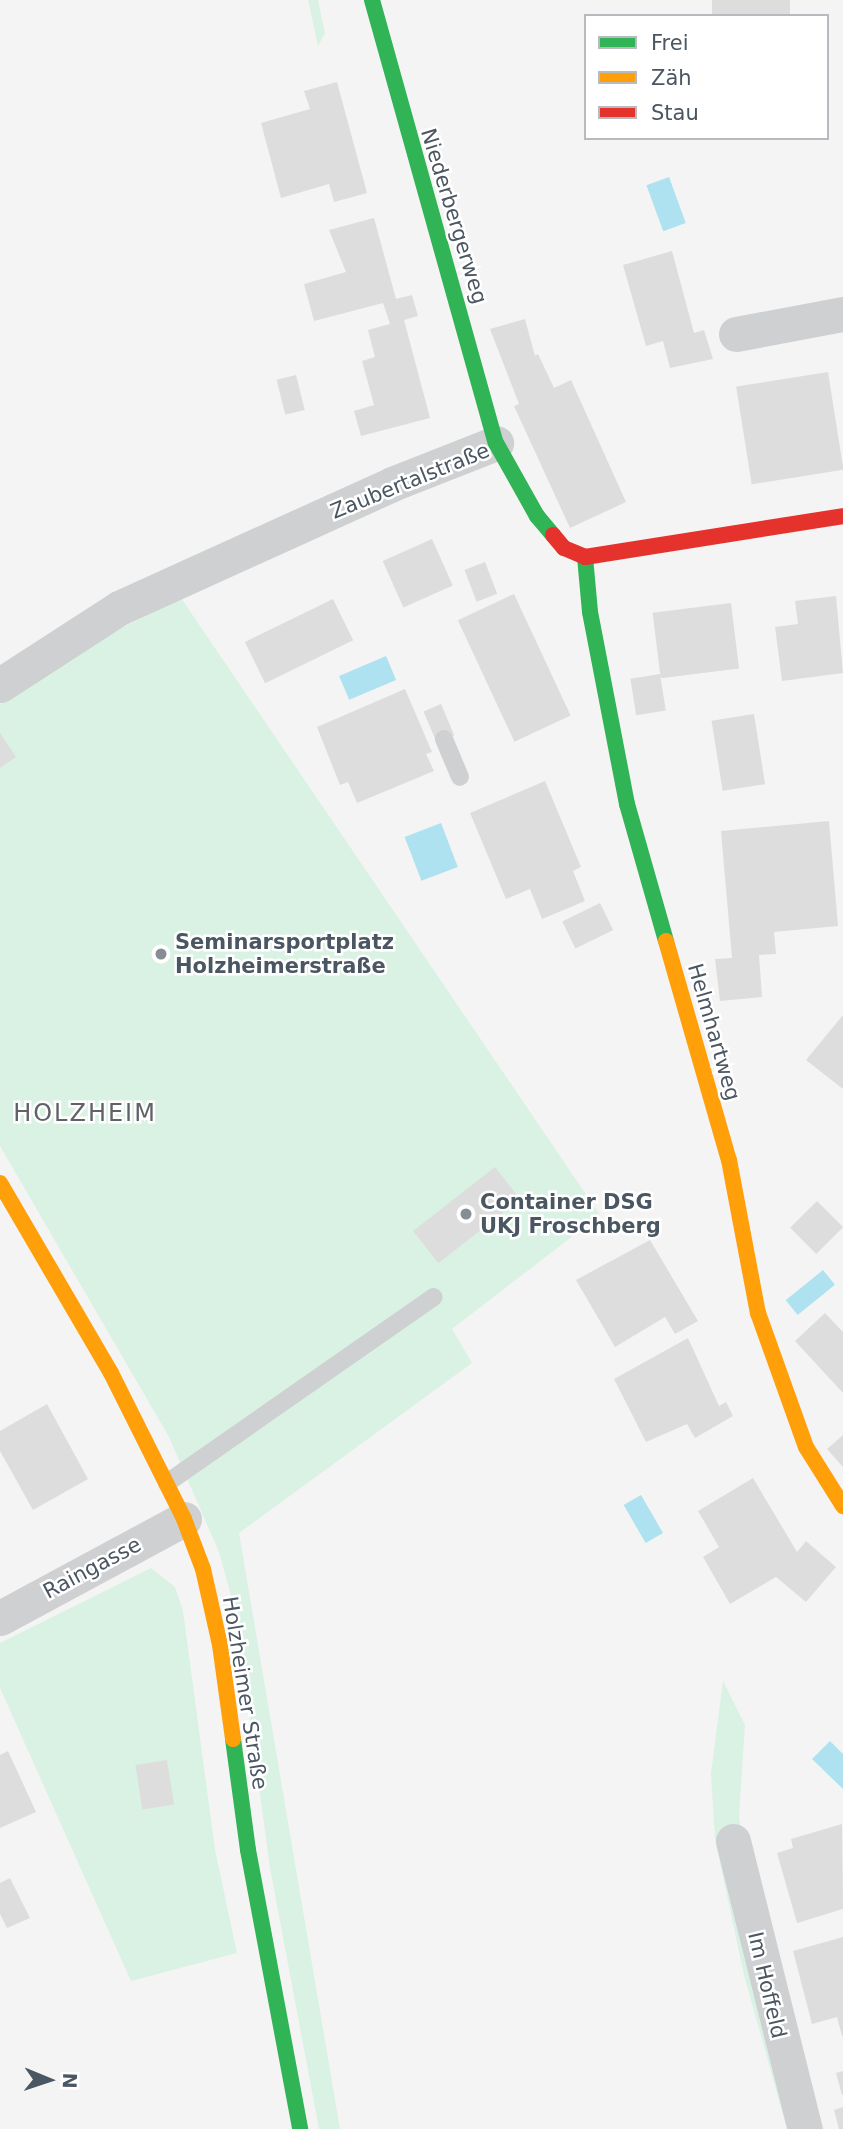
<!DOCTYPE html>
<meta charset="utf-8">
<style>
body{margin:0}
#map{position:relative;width:843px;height:2129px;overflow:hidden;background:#f4f4f4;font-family:"DejaVu Sans",sans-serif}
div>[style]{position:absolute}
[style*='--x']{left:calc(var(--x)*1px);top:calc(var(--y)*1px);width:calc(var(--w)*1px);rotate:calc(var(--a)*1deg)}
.green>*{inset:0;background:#d9f2e3}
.water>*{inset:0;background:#aee2f0;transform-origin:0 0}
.building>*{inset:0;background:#ddddde;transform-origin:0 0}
.lane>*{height:18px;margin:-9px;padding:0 9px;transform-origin:9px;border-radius:9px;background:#ced0d2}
.street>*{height:35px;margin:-17.5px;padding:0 17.5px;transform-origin:17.5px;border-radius:17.5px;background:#ced0d2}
.fast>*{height:16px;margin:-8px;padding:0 8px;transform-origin:8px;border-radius:8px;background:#30b455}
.slow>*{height:16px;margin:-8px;padding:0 8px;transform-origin:8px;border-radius:8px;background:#ff9f0a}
.jam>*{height:16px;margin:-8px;padding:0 8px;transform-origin:8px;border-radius:8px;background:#e5322d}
.dots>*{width:19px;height:19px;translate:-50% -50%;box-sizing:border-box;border:4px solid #fff;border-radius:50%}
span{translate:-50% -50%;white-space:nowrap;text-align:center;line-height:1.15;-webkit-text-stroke:5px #fff;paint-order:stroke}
.street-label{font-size:21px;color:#4a5661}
.poi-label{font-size:21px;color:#4a5661;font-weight:700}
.left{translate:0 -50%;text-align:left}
.quarter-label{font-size:24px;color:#5f6368;letter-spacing:2px}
.legend{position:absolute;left:584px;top:14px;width:245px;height:126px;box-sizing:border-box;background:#fff;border:2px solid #b7bbc0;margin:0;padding:9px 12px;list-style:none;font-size:21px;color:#4a5661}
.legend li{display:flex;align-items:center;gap:14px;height:35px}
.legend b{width:35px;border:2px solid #b7bbc0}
.north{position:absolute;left:14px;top:2045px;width:70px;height:70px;-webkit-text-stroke:5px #fff;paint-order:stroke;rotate:92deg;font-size:19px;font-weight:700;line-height:28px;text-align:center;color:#4a5661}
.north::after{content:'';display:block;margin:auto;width:24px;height:32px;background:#4a5661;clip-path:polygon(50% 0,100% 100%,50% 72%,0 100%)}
</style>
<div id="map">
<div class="green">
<i style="clip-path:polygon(308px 0,318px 0,325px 33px,318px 46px)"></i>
<i style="clip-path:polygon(181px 598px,600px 1215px,452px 1329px,472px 1363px,239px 1533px,340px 2129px,319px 2129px,270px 1868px,235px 1610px,219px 1552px,169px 1437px,0 1146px,0 704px,92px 643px)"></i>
<i style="clip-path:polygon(151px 1568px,175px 1587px,183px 1611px,215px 1850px,237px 1953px,131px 1981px,0 1688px,0 1643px)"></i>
<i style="clip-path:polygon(723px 1681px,745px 1725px,739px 1817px,787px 2129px,744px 1975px,715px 1839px,711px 1774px)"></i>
</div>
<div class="water">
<i style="left:669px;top:177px;width:49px;height:24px;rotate:70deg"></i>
<i style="left:386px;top:656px;width:26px;height:51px;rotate:67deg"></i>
<i style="left:441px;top:823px;width:47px;height:39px;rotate:69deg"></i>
<i style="left:823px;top:1270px;width:19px;height:48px;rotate:51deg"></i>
<i style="left:641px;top:1495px;width:44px;height:20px;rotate:60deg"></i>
<i style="clip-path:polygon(830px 1741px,843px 1754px,843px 1789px,812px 1759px)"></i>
</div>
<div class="building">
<i style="left:712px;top:0;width:78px;height:16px"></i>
<i style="clip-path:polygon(337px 82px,367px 193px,334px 202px,329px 184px,281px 198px,261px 123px,310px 109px,304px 91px)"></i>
<i style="clip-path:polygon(374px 218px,396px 299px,412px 295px,418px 316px,404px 320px,430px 418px,361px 436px,354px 411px,374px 405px,362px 361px,375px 357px,368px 330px,390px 324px,383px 303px,314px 321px,304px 284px,346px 272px,329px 230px)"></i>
<i style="clip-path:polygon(672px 251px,694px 333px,704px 330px,713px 359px,670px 368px,663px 341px,646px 346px,623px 265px)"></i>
<i style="clip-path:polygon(525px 319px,535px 356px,538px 354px,554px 388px,571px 380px,626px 502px,570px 528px,514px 406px,519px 404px,490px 329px)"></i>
<i style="left:828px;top:372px;width:99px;height:93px;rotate:81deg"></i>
<i style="left:296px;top:375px;width:36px;height:20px;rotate:76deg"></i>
<i style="left:432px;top:539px;width:51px;height:54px;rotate:66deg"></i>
<i style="left:485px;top:562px;width:34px;height:22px;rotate:69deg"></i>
<i style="left:514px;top:594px;width:134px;height:62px;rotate:65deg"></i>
<i style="clip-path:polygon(836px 596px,843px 673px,782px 681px,775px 627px,798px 624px,795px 601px)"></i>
<i style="left:333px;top:599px;width:46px;height:98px;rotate:64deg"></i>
<i style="left:731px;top:603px;width:66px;height:79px;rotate:83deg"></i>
<i style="left:660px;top:674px;width:37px;height:30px;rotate:81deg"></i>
<i style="clip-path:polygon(405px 689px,432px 752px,426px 754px,434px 771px,357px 803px,348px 782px,340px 785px,317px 727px)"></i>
<i style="left:441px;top:704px;width:34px;height:19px;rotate:67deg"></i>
<i style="left:754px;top:714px;width:71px;height:43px;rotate:81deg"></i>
<i style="clip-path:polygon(0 733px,16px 757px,0 768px)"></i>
<i style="clip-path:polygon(545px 781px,581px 867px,573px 871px,585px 901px,542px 919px,530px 889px,506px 899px,470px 813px)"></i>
<i style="clip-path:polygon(829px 821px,838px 926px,774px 932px,776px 954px,759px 955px,762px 997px,720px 1001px,715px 959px,732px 958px,721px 831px)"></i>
<i style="left:600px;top:903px;width:30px;height:42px;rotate:64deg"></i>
<i style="clip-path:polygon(843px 1015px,843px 1089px,806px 1060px)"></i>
<i style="left:495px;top:1167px;width:41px;height:104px;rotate:52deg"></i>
<i style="left:817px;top:1201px;width:37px;height:38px;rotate:45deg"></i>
<i style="clip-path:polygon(650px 1240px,698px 1321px,675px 1334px,665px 1317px,615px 1347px,576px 1280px)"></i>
<i style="clip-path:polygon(825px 1313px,843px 1332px,843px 1393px,795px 1341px)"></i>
<i style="clip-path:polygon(688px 1338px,719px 1406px,726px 1402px,733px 1416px,695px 1438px,687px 1424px,646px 1442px,614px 1379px)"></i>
<i style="clip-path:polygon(47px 1404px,88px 1479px,33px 1510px,0 1451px,0 1431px)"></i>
<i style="clip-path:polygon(843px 1435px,843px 1467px,827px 1449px)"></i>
<i style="clip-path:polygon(753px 1478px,797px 1552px,806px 1541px,836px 1567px,806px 1602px,776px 1577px,730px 1604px,703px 1557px,719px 1547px,698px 1511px)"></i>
<i style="clip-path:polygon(8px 1751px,36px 1812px,0 1828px,0 1755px)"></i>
<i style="left:167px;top:1760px;width:45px;height:32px;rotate:81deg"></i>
<i style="clip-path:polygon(842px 1824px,843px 1909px,797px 1923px,777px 1853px,793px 1848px,791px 1839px)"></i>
<i style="clip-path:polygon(10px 1878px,30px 1918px,7px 1928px,0 1914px,0 1883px)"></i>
<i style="clip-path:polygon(843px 1937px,843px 2036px,842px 2036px,837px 2017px,812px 2024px,793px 1951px)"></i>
<i style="clip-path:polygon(843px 2071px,843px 2095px,842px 2095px,836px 2073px)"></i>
<i style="clip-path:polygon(843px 2107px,843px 2129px,839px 2129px,834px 2110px)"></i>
</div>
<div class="lane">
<i style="--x:444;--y:739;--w:41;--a:67.2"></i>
<i style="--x:167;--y:1483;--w:325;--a:-34.9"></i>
</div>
<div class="street">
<i style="--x:736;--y:334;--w:109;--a:-10.6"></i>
<i style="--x:0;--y:685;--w:142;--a:-32.9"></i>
<i style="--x:119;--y:608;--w:300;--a:-24.4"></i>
<i style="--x:392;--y:484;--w:112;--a:-21.5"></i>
<i style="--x:0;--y:1618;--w:209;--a:-28.3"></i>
<i style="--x:733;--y:1841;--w:297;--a:76"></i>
</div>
<div class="fast">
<i style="--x:372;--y:0;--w:460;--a:74.4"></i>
<i style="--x:496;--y:443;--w:84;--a:60.7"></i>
<i style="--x:537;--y:516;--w:25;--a:50"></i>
<i style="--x:585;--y:557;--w:55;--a:84.8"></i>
<i style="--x:590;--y:612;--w:196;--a:79.1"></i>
<i style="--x:627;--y:804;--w:142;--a:74.1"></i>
<i style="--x:233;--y:1739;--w:112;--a:82.3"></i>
<i style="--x:248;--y:1850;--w:284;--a:79.4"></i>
</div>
<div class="slow">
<i style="--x:666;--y:941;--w:228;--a:74"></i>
<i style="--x:729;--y:1160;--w:156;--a:79.3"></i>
<i style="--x:758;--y:1313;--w:142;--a:70.3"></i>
<i style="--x:806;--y:1447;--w:70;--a:57.9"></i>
<i style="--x:0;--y:1183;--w:220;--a:59.7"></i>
<i style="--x:111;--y:1373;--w:163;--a:63.4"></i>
<i style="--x:184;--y:1519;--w:53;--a:69.2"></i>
<i style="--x:203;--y:1569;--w:78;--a:77.4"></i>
<i style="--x:220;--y:1645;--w:95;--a:82.1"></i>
</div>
<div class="jam">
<i style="--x:553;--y:535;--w:17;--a:50"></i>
<i style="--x:564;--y:548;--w:23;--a:23"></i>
<i style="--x:585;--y:557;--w:261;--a:-9"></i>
</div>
<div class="dots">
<i style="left:161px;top:954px;background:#868d94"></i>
<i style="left:466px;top:1214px;background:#868d94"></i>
</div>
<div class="street-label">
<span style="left:454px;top:216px;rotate:73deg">Niederbergerweg</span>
<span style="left:410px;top:481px;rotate:-22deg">Zaubertalstraße</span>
<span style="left:714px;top:1032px;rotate:74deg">Helmhartweg</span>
<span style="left:92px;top:1568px;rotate:-28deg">Raingasse</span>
<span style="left:245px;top:1693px;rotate:81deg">Holzheimer Straße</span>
<span style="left:767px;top:1985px;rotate:77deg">Im Hoffeld</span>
</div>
<div class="poi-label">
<span class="left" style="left:175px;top:954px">Seminarsportplatz<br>Holzheimerstraße</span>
<span class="left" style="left:480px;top:1214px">Container DSG<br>UKJ Froschberg</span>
</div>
<div class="quarter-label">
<span style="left:85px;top:1114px">HOLZHEIM</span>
</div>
<ul class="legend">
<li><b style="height:9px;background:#30b455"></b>Frei</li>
<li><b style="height:9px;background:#ff9f0a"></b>Zäh</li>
<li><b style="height:9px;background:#e5322d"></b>Stau</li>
</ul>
<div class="north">N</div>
</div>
